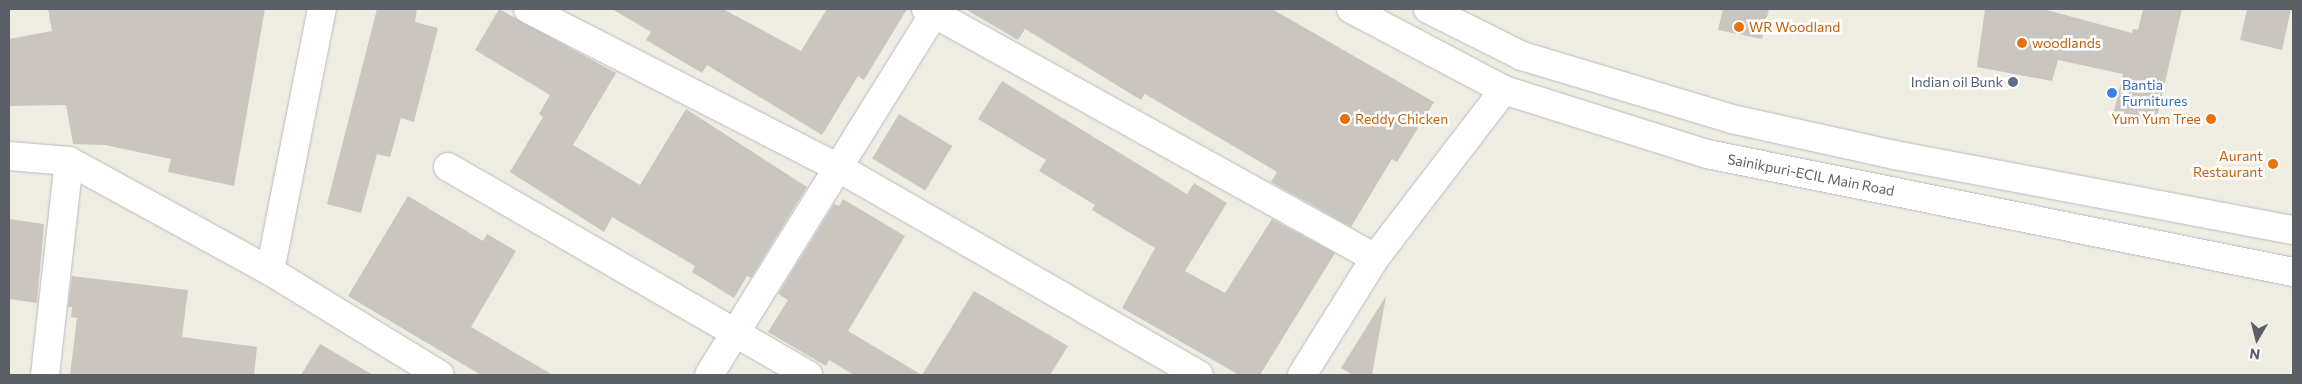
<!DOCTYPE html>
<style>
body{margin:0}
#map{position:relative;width:2302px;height:384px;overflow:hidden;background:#efece2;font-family:Commissioner,sans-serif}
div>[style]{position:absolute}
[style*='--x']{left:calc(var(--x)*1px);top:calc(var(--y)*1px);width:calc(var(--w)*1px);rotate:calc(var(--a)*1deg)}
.building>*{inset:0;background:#cac6bf;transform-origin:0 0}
.roads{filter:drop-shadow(0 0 1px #b7bbc0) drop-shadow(0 0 1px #b7bbc0)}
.minor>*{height:28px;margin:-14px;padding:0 14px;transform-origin:14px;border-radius:14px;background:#fff}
.secondary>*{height:28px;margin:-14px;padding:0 14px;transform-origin:14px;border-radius:14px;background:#fff}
.dots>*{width:14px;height:14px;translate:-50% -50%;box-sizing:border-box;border:2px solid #fff;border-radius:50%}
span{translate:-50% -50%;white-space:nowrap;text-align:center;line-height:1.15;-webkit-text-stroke:5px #fff;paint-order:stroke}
.food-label{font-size:14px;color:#c56008}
.left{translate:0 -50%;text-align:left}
.right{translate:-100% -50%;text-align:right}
.service-label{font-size:14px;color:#4e5e75}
.shop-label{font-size:14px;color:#366cbe}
.street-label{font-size:14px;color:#5a5f65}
.frame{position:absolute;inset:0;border:10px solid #5a5f65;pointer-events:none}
.north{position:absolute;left:2232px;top:314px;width:50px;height:50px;-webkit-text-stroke:4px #fff;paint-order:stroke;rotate:188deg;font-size:14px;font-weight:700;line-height:20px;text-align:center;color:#5a5f65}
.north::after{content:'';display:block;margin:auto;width:18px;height:22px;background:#5a5f65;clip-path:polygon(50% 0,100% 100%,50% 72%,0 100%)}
</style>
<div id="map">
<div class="building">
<i style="clip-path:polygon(48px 9px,265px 9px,234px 186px,168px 172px,171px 159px,105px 145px,73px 144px,66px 105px,9px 106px,9px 39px,52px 31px)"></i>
<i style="clip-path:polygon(377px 9px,417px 9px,415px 22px,438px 28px,414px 122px,401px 118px,390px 157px,377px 154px,361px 213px,327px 204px)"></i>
<i style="clip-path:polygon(499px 9px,616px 73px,573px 145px,640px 185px,686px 109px,807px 187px,751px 278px,747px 276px,734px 298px,692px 272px,695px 266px,612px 217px,604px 232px,510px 172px,543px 117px,539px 114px,550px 95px,475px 50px)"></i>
<i style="clip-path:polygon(612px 9px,723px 9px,801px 51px,827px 9px,907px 9px,864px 80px,858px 76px,822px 135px,707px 65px,702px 73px,646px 40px,651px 32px)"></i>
<i style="clip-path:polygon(965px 9px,1272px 9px,1434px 102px,1397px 162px,1392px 159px,1351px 227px,1271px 182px,1277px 172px,1145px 94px,1141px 100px,1025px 29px,1018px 40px)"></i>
<i style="clip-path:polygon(1723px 9px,1769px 9px,1762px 39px,1718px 30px)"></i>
<i style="clip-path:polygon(1985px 9px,2043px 9px,2132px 33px,2133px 29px,2138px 30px,2143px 9px,2182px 9px,2156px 121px,2114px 111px,2123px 74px,2058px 60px,2052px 81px,1977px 67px)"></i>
<i style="clip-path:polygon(2247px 9px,2291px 9px,2282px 50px,2240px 40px)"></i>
<i style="clip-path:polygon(1002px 81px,1187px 194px,1194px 183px,1227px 203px,1185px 271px,1225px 293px,1272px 219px,1335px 253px,1260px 375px,1239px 375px,1122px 308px,1155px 248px,1092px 210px,1095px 205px,1039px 171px,1046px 160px,978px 119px)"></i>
<i style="left:899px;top:114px;width:62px;height:52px;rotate:31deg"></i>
<i style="clip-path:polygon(408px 196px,483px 241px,487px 234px,516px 251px,471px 327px,553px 375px,481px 375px,348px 296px)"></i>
<i style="clip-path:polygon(843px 199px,905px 236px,848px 331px,922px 375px,854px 375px,829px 360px,826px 366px,768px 332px,788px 300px,778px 294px,834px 204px,839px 206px)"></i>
<i style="clip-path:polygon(9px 219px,44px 224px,37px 303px,9px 299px)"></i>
<i style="clip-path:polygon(72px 276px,188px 290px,182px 337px,257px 347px,254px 375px,70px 375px,77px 318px,71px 317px,72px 307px,68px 307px)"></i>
<i style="clip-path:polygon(974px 291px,1068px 346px,1050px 375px,922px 375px)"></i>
<i style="clip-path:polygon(1386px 296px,1372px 375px,1353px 375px,1341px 368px)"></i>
<i style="clip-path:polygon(320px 344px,373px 375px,301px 375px)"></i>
</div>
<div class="roads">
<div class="minor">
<i style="--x:528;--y:9;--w:349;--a:27.1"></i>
<i style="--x:839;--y:168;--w:415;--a:29.9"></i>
<i style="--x:926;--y:9;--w:513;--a:29.01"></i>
<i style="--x:9;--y:156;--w:60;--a:4.8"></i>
<i style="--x:69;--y:161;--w:229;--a:28.7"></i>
<i style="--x:270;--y:271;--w:199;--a:31.5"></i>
<i style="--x:448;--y:167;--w:416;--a:30"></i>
<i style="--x:270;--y:271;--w:267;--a:-78.8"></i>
<i style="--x:45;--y:375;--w:215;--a:-83.6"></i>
<i style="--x:709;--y:375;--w:431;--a:-58.1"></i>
<i style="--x:1302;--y:375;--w:138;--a:-58"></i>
<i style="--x:1375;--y:258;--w:212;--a:-52.5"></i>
</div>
<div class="secondary">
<i style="--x:1351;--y:9;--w:173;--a:27.9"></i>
<i style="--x:1504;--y:90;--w:213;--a:17.5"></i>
<i style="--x:1707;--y:154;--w:598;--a:11.39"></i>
<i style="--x:1428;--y:9;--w:105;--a:26.6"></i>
<i style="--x:1522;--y:56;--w:219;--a:16.7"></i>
<i style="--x:1732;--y:119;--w:167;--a:12.5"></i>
<i style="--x:1895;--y:155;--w:405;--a:10.7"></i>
</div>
</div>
<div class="dots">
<i style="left:1739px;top:27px;background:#e8710a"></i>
<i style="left:2022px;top:43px;background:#e8710a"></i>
<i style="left:2013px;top:82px;background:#5c6f8a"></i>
<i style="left:2112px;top:93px;background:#3f7fe0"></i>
<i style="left:1345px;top:119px;background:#e8710a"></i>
<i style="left:2211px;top:119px;background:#e8710a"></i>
<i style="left:2273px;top:164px;background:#e8710a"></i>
</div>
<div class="food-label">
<span class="left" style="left:1749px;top:27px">WR Woodland</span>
<span class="left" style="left:2032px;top:43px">woodlands</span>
<span class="left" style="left:1355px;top:119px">Reddy Chicken</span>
<span class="right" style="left:2201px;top:119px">Yum Yum Tree</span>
<span class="right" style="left:2263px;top:164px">Aurant<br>Restaurant</span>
</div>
<div class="service-label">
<span class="right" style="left:2003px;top:82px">Indian oil Bunk</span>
</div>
<div class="shop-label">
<span class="left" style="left:2122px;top:93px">Bantia<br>Furnitures</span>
</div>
<div class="street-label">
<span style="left:1811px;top:175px;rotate:11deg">Sainikpuri-ECIL Main Road</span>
</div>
<div class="frame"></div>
<div class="north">N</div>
</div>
